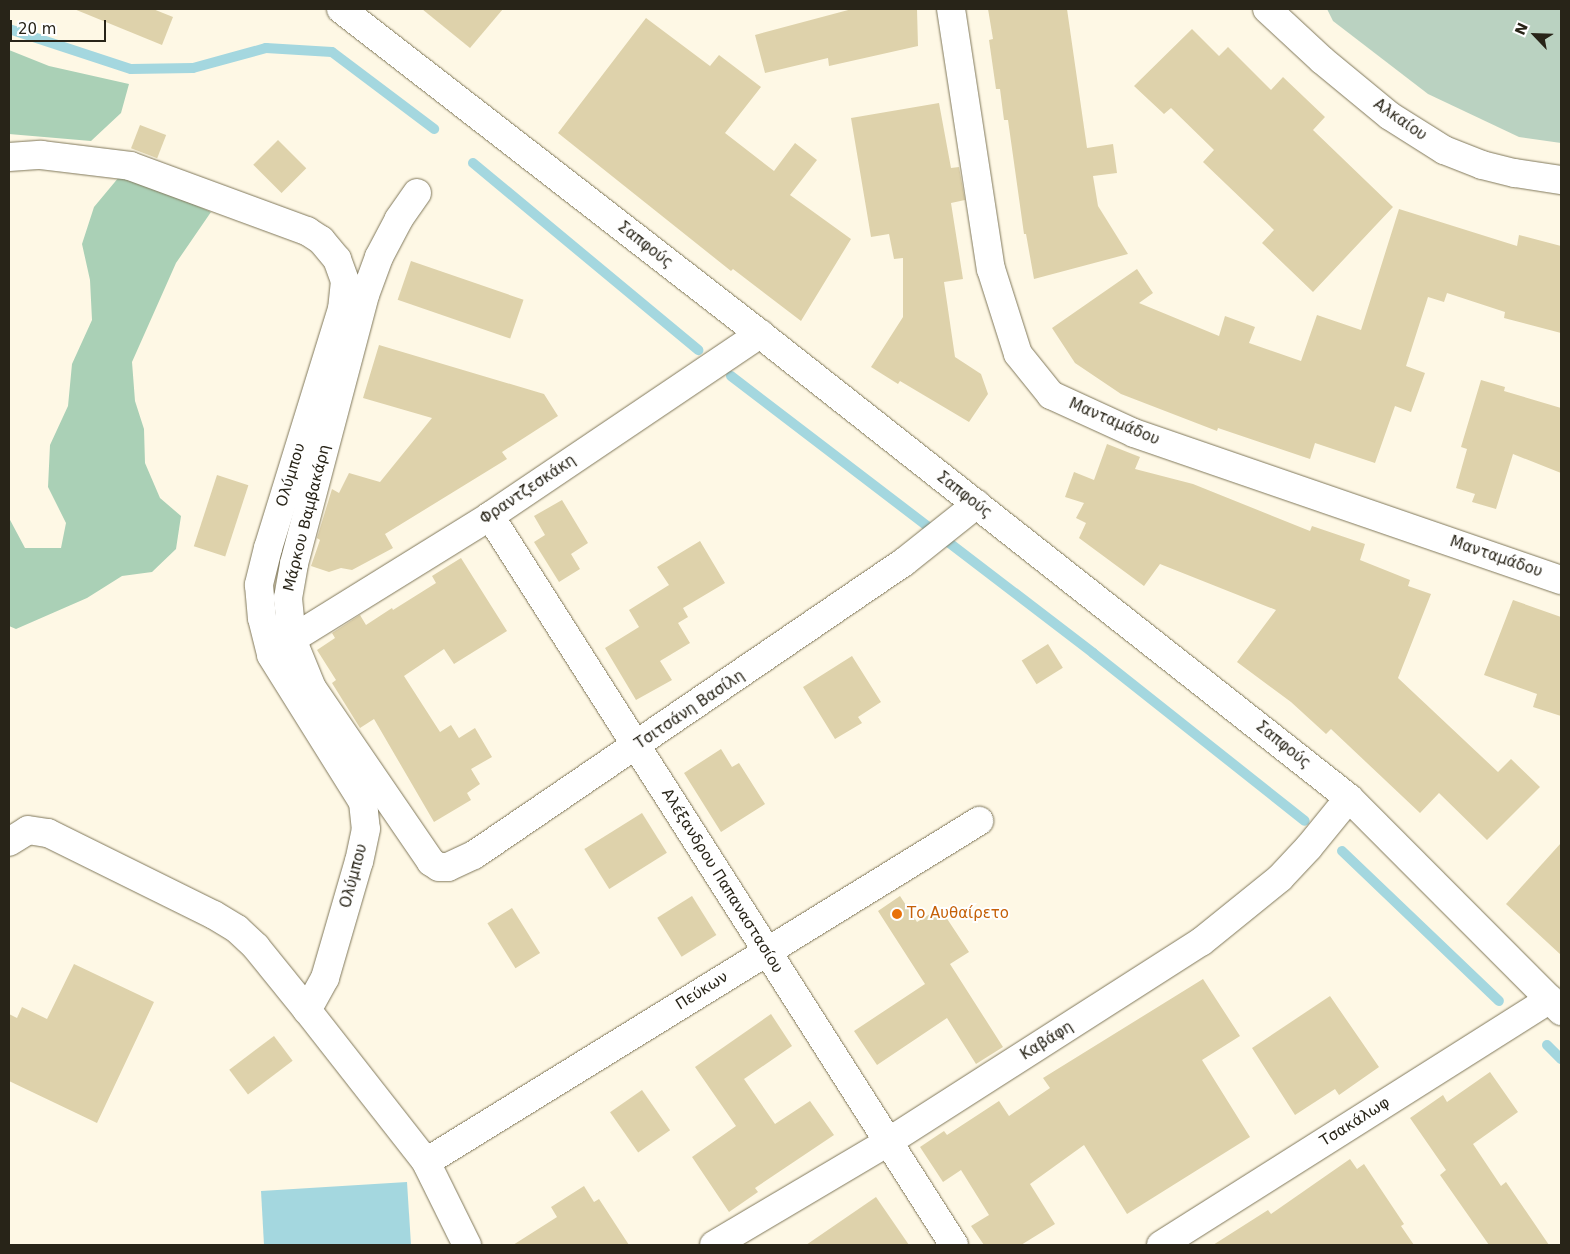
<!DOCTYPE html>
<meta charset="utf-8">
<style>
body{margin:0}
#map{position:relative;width:1570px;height:1254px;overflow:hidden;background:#fef8e5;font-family:"DejaVu Sans",sans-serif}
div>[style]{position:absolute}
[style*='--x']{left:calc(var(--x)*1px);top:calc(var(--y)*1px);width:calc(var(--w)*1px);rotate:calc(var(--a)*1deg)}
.green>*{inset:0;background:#bad2c1}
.forest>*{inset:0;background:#aad0b6}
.water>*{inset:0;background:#a4d7df}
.stream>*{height:10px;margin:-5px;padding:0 5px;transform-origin:5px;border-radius:5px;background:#a4d7df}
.building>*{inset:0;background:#ded2ab;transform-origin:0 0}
.roads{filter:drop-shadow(0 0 1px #80785b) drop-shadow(0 0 1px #80785b)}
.minor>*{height:28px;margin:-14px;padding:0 14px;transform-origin:14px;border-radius:14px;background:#fff}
.dots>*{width:14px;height:14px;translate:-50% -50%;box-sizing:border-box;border:2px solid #fff;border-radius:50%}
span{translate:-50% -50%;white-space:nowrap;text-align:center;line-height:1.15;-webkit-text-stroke:4px #fff;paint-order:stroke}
.street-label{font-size:15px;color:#282418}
.food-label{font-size:15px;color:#c56008}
.left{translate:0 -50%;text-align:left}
.frame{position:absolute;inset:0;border:10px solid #282418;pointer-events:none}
.north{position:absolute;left:1510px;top:10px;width:50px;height:50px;-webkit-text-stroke:4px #fff;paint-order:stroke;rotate:294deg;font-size:14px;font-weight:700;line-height:20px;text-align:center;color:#282418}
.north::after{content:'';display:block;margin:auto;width:18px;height:22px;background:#282418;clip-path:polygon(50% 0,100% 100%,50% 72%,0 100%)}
.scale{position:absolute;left:10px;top:20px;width:96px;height:22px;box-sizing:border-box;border:2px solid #282418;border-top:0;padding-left:6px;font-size:15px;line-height:18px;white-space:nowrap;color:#282418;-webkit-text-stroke:4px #fff;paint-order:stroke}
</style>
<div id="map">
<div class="green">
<i style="clip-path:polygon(1327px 9px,1561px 9px,1561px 143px,1519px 137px,1428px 94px,1333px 21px)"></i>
</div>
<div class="forest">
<i style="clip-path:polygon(9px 50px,49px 66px,129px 84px,121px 113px,91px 141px,9px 134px)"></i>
<i style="clip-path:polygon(119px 177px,151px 185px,211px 212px,176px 263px,132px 362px,135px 401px,144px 429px,145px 463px,160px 498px,181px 516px,176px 549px,152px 572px,122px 576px,87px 598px,16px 629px,9px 626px,9px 518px,25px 548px,61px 548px,66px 523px,48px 487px,50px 445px,68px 406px,72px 364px,92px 320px,90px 280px,82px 244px,94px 207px)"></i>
</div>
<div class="water">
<i style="clip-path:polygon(407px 1182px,411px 1245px,264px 1245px,261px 1191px)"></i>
</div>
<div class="stream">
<i style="--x:9;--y:29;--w:128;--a:18.2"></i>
<i style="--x:131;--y:69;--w:62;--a:-0.9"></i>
<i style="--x:193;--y:68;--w:76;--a:-15.3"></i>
<i style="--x:266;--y:48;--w:66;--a:3.5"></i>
<i style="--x:332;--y:52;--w:128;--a:37"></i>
<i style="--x:473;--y:163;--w:293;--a:39.7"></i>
<i style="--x:731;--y:376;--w:456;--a:37.4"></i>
<i style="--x:1093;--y:653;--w:270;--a:38.4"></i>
<i style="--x:1342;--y:851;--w:217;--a:43.7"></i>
<i style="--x:1547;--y:1045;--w:20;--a:45"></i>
</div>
<div class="building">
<i style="clip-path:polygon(74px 9px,153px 9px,173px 17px,162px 45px)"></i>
<i style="clip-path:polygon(422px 9px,503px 9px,470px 48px)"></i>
<i style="clip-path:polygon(852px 9px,917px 9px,918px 46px,829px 66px,828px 58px,765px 73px,755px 35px)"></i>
<i style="clip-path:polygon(988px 9px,1067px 9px,1087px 148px,1113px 144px,1117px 173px,1093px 176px,1098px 206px,1128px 254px,1034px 279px,1026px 234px,1024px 234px,1008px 120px,1004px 120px,1000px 89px,996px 89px,989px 40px,993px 39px)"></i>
<i style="clip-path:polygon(646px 18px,710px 66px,719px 55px,761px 87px,725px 133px,774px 171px,795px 143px,817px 160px,790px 195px,851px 239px,801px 321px,733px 269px,731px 271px,558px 133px)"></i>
<i style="clip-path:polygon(1192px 29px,1219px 56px,1228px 47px,1271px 90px,1283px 77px,1325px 117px,1313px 130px,1393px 207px,1313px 292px,1262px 243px,1274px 230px,1203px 162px,1214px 150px,1171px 108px,1164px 114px,1134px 86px)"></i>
<i style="clip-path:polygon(939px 103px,951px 168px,959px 167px,965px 200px,951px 203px,963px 279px,944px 282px,955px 357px,981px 374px,988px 394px,969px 422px,900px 381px,898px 384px,871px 367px,903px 317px,903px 258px,894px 259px,889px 234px,871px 237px,851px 118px)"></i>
<i style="left:140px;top:125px;width:28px;height:25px;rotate:21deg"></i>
<i style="left:278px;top:140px;width:40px;height:35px;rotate:45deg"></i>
<i style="clip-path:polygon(1399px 209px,1517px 246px,1519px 235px,1561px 246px,1561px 333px,1504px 318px,1505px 312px,1447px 293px,1444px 302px,1428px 297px,1406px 366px,1425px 373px,1411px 412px,1395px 406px,1375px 463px,1315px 443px,1310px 459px,1218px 428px,1217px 431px,1121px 394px,1075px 363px,1052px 328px,1137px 269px,1153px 293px,1139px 303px,1219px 336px,1225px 316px,1255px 327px,1249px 343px,1301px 361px,1317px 315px,1361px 330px)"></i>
<i style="left:411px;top:261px;width:119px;height:41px;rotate:19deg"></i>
<i style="clip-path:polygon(379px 345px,544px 394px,558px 416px,502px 452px,507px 459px,385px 534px,393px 548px,352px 570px,341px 568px,329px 572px,311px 566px,320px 540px,317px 538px,332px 489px,339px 493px,349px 473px,380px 482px,432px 418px,363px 398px)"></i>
<i style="clip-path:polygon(1481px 380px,1505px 387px,1504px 391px,1561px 408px,1561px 473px,1513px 454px,1496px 509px,1472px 502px,1475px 494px,1456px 488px,1467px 449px,1461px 447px)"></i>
<i style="clip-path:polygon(1107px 444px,1140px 457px,1135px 469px,1193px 484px,1310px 531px,1312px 526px,1365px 544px,1360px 560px,1410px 580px,1408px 586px,1431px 594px,1398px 678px,1498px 772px,1511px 759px,1540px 787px,1487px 840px,1439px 793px,1420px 813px,1331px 729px,1326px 734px,1291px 702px,1237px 662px,1276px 610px,1160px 564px,1144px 586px,1079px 538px,1086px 523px,1076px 518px,1084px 503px,1065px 497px,1074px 472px,1094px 480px)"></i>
<i style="left:217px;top:475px;width:33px;height:75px;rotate:18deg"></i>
<i style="clip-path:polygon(562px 500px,588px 543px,571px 554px,580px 569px,559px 582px,534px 542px,545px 535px,534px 516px)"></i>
<i style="clip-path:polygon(700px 541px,725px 583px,683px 608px,688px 617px,678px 623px,690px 643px,660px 661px,672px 680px,636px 700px,605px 648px,639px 627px,629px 610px,669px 585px,657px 567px)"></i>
<i style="clip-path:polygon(461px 558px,507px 631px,454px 664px,444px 649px,404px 676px,440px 732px,451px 725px,459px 738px,475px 728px,492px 757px,471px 769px,480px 784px,467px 793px,471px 800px,434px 822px,374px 719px,360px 728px,332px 683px,336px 680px,317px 650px,335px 638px,332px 633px,360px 615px,366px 625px,392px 608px,393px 610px,436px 583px,432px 576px)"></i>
<i style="clip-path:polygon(1513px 600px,1561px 617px,1561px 716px,1533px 707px,1537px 694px,1484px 675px)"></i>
<i style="left:1048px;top:644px;width:28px;height:31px;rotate:58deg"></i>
<i style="clip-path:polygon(852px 656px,881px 702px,858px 717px,862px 723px,835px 739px,803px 687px)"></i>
<i style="clip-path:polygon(721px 749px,732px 767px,739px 763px,765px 804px,721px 832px,684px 773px)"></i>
<i style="left:642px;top:813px;width:47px;height:68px;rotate:58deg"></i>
<i style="clip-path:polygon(1561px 843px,1561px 955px,1506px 904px)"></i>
<i style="left:692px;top:896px;width:46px;height:41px;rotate:58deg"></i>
<i style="clip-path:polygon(900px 896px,917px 922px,940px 908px,969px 952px,950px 964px,1003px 1047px,976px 1064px,947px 1018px,877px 1065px,854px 1031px,925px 984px,878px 911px)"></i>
<i style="left:512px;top:908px;width:53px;height:29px;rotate:58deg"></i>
<i style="clip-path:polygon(74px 964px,154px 1002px,97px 1123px,9px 1081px,9px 1014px,17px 1018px,22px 1007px,47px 1019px)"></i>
<i style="clip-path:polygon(1203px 979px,1240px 1036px,1202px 1060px,1250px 1137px,1127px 1214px,1084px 1145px,1030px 1184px,1055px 1224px,1021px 1245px,984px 1245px,971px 1226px,989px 1215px,961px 1170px,943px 1182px,920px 1147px,944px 1131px,947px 1135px,999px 1101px,1009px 1116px,1050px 1088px,1043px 1078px)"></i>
<i style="clip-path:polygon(1330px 996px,1379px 1067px,1339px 1095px,1335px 1089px,1295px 1115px,1252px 1048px)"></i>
<i style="clip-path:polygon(771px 1014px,792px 1046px,744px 1079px,775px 1124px,810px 1101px,834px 1135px,755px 1188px,758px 1192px,729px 1212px,692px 1157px,736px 1126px,695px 1067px)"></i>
<i style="left:274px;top:1036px;width:31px;height:56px;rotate:53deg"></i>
<i style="clip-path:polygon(1490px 1072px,1518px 1112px,1473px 1144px,1501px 1186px,1506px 1182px,1549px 1245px,1489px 1245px,1440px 1175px,1446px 1170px,1410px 1118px,1443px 1095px,1447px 1102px)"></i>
<i style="left:642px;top:1090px;width:49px;height:39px;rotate:55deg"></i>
<i style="clip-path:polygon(1350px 1159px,1357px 1169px,1364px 1164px,1404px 1224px,1401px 1226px,1414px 1245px,1213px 1245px,1268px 1210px,1271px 1214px)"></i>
<i style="clip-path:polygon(584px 1186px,594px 1202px,599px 1199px,629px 1245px,513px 1245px,557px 1217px,551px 1207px)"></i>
<i style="clip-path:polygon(876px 1197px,909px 1245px,806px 1245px)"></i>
</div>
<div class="roads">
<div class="minor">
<i style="--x:341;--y:9;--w:530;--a:37.8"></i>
<i style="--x:760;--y:334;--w:750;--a:38.23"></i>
<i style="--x:1349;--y:798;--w:301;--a:45.1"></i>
<i style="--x:951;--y:9;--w:263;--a:81.3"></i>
<i style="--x:991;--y:269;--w:89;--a:72.4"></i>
<i style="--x:1018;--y:354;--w:53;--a:51.2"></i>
<i style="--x:1051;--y:395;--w:91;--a:24.6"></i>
<i style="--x:1134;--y:433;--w:452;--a:19"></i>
<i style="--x:1267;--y:9;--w:75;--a:42.8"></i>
<i style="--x:1322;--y:60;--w:88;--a:39.5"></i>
<i style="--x:1390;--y:116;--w:64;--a:32.2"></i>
<i style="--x:1444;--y:150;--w:41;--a:21.5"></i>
<i style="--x:1482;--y:165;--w:34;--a:14"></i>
<i style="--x:1515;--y:173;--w:47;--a:8.7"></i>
<i style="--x:9;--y:157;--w:32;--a:-4"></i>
<i style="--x:41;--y:155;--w:90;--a:7"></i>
<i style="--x:130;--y:166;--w:189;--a:20.2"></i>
<i style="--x:307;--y:231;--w:17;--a:33"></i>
<i style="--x:321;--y:240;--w:25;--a:50"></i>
<i style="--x:337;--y:259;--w:23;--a:70"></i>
<i style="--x:345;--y:281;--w:28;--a:96"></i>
<i style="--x:342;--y:309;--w:250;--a:107.2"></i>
<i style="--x:268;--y:548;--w:38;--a:104"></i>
<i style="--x:259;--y:585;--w:33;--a:85"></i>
<i style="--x:262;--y:618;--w:38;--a:76"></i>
<i style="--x:271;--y:655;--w:173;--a:58"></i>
<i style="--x:363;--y:802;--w:27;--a:84"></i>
<i style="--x:366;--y:829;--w:33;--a:102"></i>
<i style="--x:359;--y:861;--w:122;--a:106.2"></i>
<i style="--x:325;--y:978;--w:37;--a:119"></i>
<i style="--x:417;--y:193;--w:32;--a:125"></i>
<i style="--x:399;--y:219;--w:43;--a:117.8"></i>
<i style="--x:379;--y:257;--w:40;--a:110.2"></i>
<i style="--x:365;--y:295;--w:278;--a:104.8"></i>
<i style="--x:294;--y:564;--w:35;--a:100"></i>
<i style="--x:288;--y:598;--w:41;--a:84.4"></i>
<i style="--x:292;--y:639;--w:53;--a:67.8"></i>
<i style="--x:312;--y:688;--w:211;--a:55.6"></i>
<i style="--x:431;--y:862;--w:9;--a:32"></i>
<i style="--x:439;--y:867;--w:9;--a:0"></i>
<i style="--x:448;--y:867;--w:29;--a:-25"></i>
<i style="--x:474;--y:855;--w:520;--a:-34.27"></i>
<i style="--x:904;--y:562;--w:93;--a:-38.5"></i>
<i style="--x:490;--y:516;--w:864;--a:57.52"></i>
<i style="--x:292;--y:639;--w:233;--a:-31.8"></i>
<i style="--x:490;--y:516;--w:326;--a:-34"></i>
<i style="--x:9;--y:842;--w:22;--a:-32"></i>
<i style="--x:28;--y:830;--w:20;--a:9"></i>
<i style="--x:48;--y:833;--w:185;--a:26.3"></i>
<i style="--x:214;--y:915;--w:27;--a:31"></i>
<i style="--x:237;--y:929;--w:26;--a:43"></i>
<i style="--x:256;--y:947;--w:81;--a:51"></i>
<i style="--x:307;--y:1010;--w:193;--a:51.9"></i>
<i style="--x:426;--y:1162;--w:93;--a:63.7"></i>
<i style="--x:426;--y:1162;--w:650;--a:-31.66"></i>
<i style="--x:714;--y:1245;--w:202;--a:-30.6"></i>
<i style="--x:888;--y:1142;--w:371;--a:-32.6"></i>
<i style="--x:1201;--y:942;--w:102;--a:-39"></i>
<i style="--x:1280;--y:878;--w:42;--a:-46.9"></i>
<i style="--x:1309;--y:847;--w:63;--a:-50.8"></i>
<i style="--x:1161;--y:1245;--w:460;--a:-32.3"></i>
</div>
</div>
<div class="dots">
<i style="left:897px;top:914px;background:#e8710a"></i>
</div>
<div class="street-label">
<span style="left:1400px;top:120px;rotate:35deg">Αλκαίου</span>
<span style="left:645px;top:245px;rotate:38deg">Σαπφούς</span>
<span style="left:1114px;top:422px;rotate:23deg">Μανταμάδου</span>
<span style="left:291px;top:475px;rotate:-73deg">Ολύμπου</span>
<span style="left:528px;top:490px;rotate:-34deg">Φραντζεσκάκη</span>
<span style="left:964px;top:495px;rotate:38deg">Σαπφούς</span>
<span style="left:307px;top:518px;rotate:-76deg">Μάρκου Βαμβακάρη</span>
<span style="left:1496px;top:557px;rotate:19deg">Μανταμάδου</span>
<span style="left:690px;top:710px;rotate:-34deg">Τσιτσάνη Βασίλη</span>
<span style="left:1283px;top:745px;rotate:39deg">Σαπφούς</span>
<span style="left:354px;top:876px;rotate:-75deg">Ολύμπου</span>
<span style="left:722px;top:881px;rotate:58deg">Αλέξανδρου Παπαναστασίου</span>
<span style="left:702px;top:991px;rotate:-32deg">Πεύκων</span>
<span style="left:1047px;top:1041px;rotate:-32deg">Καβάφη</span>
<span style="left:1355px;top:1122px;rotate:-32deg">Τσακάλωφ</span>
</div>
<div class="food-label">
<span class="left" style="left:907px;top:914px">Το Αυθαίρετο</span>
</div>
<div class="frame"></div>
<div class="north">N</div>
<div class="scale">20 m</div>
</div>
